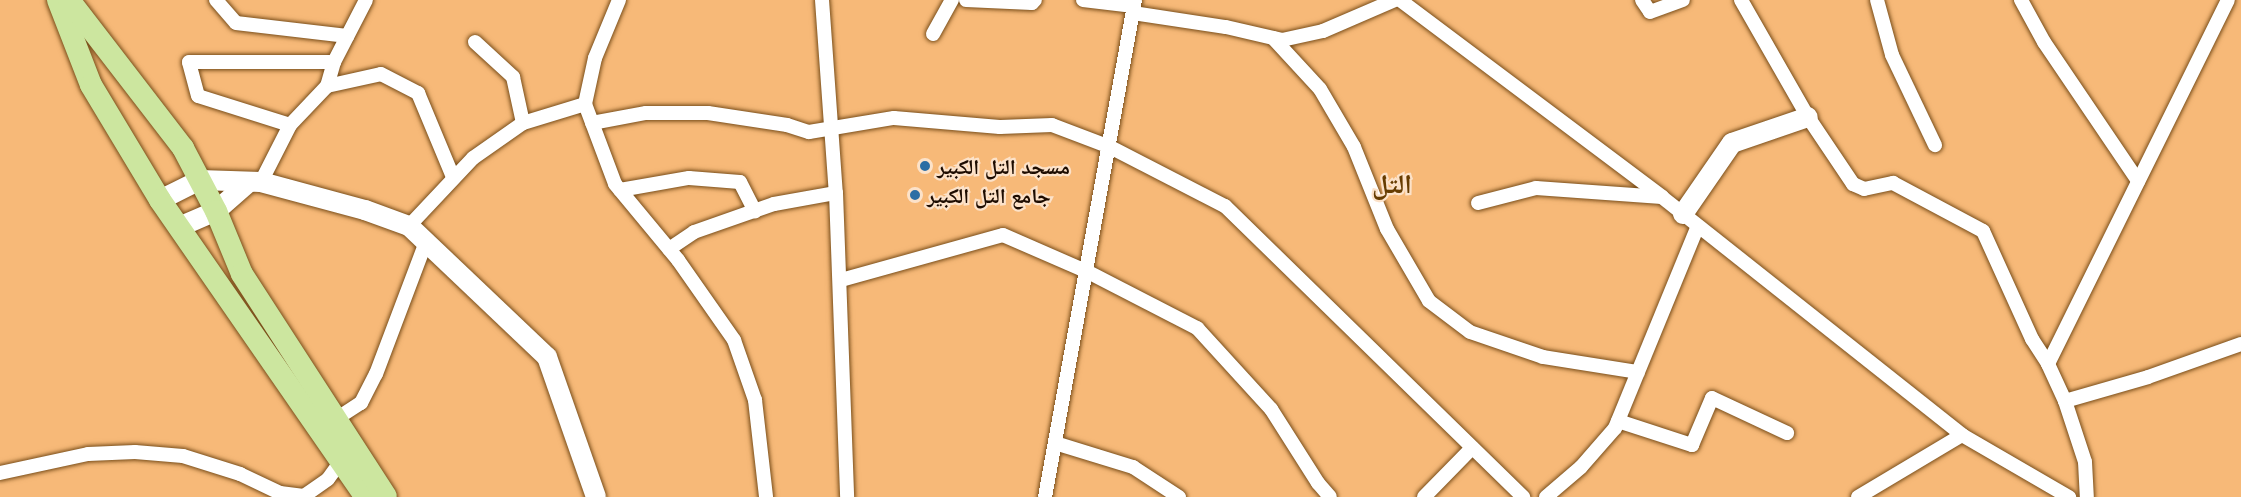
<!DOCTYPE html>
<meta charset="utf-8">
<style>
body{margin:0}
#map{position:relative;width:2241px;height:497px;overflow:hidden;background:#f7b978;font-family:"Open Sans","Noto Naskh Arabic",sans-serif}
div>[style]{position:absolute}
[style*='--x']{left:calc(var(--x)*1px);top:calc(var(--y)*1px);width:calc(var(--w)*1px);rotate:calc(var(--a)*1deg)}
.roads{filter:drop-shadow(0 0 2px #794e1a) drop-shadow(0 0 2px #794e1a)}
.street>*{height:14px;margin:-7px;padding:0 7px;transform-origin:7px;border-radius:7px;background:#fff}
.secondary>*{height:20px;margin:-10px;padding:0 10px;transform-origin:10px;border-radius:10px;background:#fff}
.primary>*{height:22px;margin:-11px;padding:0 11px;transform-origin:11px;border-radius:11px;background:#cce69f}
.dots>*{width:16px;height:16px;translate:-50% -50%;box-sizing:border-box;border:3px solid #fce2c9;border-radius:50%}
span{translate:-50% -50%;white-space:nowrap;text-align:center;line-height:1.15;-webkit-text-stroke:4.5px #fce2c9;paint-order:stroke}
.poi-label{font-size:21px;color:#1d0c00;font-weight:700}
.left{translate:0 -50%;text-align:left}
.district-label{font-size:27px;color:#663c01;font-weight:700}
</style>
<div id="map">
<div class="roads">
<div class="street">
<i style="--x:216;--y:0;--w:30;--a:49"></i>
<i style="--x:236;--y:23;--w:112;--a:6.7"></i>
<i style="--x:366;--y:0;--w:70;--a:117.3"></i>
<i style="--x:334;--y:62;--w:25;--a:106"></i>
<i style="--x:327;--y:86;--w:55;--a:-12.5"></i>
<i style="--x:381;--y:74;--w:42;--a:27.2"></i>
<i style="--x:418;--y:93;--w:91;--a:67.4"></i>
<i style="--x:619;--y:0;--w:63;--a:112.5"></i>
<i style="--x:595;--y:58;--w:47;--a:102.3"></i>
<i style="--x:585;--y:104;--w:85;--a:69.4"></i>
<i style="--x:615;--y:184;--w:99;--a:50.3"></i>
<i style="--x:678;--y:260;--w:98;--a:55"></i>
<i style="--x:734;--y:340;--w:64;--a:70.7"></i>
<i style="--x:755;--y:400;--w:98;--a:83.5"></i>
<i style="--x:822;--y:0;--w:194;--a:85.9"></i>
<i style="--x:836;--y:193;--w:304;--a:87.9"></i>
<i style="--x:966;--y:0;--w:66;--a:2.6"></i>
<i style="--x:1032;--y:3;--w:4;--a:-45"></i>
<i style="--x:1083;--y:0;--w:51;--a:6.7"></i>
<i style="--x:1400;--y:0;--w:328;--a:36.9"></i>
<i style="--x:1662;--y:197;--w:383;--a:38.4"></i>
<i style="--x:1962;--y:435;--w:124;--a:30.1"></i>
<i style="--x:1642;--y:0;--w:14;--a:56"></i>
<i style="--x:1650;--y:12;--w:35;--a:-20"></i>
<i style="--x:1741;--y:0;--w:135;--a:60.2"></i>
<i style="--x:1808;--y:117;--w:81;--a:56.1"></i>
<i style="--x:1853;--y:184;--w:12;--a:24"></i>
<i style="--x:1864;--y:189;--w:30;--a:-12"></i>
<i style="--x:1893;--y:183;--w:102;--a:28.1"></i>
<i style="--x:1983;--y:231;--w:119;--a:65.6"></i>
<i style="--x:2032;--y:339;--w:30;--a:57"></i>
<i style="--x:2048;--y:364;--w:41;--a:65.3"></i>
<i style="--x:2065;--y:401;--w:64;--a:71.8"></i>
<i style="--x:2085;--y:462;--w:35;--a:87"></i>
<i style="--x:1877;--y:0;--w:57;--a:74.7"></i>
<i style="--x:1892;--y:55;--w:100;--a:64.5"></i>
<i style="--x:2021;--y:0;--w:48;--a:61.3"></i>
<i style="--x:2044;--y:42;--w:168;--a:55.9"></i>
<i style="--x:1133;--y:13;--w:94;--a:8.6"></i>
<i style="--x:1226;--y:27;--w:57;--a:13.1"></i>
<i style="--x:1282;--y:40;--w:42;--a:-12.4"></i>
<i style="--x:1323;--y:31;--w:78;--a:-23.3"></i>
<i style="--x:933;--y:34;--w:39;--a:-61"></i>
<i style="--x:1273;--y:38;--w:69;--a:47.3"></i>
<i style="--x:1320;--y:89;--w:67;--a:59.6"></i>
<i style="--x:1354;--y:147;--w:88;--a:68.1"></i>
<i style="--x:1387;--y:229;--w:83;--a:59.7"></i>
<i style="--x:1429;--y:301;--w:51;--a:37.1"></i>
<i style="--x:1470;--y:332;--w:77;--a:18.9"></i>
<i style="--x:1543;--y:357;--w:96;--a:9"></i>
<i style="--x:475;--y:42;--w:52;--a:42.6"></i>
<i style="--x:513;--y:77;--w:47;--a:77.7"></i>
<i style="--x:592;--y:123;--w:55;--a:-10.5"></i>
<i style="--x:646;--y:113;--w:62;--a:0"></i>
<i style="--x:708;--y:113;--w:80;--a:8.6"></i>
<i style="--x:787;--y:125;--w:23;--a:18"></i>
<i style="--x:809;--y:132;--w:86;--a:-9.4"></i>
<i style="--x:894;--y:118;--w:106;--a:4.9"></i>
<i style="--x:1000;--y:127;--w:52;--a:-2.2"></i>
<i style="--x:1052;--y:125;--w:62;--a:20.8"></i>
<i style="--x:1110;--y:147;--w:129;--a:27.2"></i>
<i style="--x:1225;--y:206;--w:417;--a:44.3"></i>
<i style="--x:290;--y:125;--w:96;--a:-162.5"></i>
<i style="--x:198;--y:96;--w:35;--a:-105"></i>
<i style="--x:189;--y:62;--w:145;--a:0"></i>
<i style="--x:261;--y:182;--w:64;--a:-63"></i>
<i style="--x:290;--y:125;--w:54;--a:-46.5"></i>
<i style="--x:620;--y:190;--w:70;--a:-9.9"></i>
<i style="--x:689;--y:178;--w:51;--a:4.5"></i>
<i style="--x:740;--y:182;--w:33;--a:63"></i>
<i style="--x:1478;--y:203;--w:60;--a:-14.5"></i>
<i style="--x:1536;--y:188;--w:126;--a:4.1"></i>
<i style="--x:409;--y:226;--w:93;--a:-46.7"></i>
<i style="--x:473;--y:158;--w:61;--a:-35"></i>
<i style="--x:523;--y:123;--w:65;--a:-17"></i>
<i style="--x:669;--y:249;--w:30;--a:-34"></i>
<i style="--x:694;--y:232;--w:85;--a:-19.3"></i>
<i style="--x:774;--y:204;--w:63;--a:-10.1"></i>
<i style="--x:841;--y:280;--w:168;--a:-15.5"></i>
<i style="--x:1003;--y:235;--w:93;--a:23.5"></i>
<i style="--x:1088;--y:272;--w:123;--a:27.2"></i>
<i style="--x:1197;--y:328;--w:110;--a:47.6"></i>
<i style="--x:1271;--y:409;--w:88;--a:57.6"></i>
<i style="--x:1318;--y:483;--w:18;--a:49"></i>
<i style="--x:2048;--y:364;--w:406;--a:-63.7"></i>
<i style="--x:2065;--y:401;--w:86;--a:-16.1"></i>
<i style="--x:2148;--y:377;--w:99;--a:-19.5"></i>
<i style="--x:336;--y:419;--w:30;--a:-33"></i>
<i style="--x:361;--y:403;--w:33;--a:-63"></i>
<i style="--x:376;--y:374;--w:141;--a:-69.3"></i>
<i style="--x:1618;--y:421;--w:78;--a:18"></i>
<i style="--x:1692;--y:445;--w:51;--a:-66.9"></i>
<i style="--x:1712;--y:398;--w:83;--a:25"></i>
<i style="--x:1055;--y:443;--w:82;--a:17.1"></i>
<i style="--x:1133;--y:467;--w:55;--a:33.1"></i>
<i style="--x:0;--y:473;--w:90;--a:-12.2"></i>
<i style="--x:88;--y:454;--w:47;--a:-2.4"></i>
<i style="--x:135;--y:452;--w:48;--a:4.8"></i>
<i style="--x:183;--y:456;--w:60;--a:17.5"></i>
<i style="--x:240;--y:474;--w:44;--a:25.4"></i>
<i style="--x:280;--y:493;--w:24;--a:7"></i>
<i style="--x:304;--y:496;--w:29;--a:-35"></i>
<i style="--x:328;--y:479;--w:24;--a:-54"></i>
<i style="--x:1045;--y:497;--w:505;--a:-79.74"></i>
<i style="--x:1424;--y:497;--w:69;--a:-45.6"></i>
<i style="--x:1546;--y:497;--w:46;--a:-40.6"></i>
<i style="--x:1581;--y:467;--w:52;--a:-48.9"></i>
<i style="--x:1615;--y:428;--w:218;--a:-67.7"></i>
<i style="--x:1858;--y:497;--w:121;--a:-30.8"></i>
</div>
<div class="secondary">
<i style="--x:160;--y:200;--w:45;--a:-26.6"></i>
<i style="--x:200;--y:180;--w:61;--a:1.9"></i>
<i style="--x:261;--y:182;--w:108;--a:15.1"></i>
<i style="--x:365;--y:210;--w:47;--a:20"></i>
<i style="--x:409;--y:226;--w:190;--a:43.5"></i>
<i style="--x:547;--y:357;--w:148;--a:70.7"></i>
<i style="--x:1683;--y:214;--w:86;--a:-55.4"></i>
<i style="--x:1732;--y:143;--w:80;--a:-18.9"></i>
<i style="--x:179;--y:227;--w:40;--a:-23.4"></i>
<i style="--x:216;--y:211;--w:44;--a:-41.3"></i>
</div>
<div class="primary">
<i style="--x:58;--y:0;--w:91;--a:68.8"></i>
<i style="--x:91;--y:85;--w:134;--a:59"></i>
<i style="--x:160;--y:200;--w:361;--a:55.3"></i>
<i style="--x:69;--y:0;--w:187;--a:52.4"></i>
<i style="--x:183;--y:148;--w:71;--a:62.4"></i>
<i style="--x:216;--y:211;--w:68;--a:67.6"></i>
<i style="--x:242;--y:274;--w:265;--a:57.1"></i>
</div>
</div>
<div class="dots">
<i style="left:925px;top:166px;background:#2c6ea4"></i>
<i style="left:915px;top:195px;background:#2c6ea4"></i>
</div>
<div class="poi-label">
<span class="left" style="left:937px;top:166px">مسجد التل الكبير</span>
<span class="left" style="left:927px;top:195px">جامع التل الكبير</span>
</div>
<div class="district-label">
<span style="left:1392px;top:183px">التل</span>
</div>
</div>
